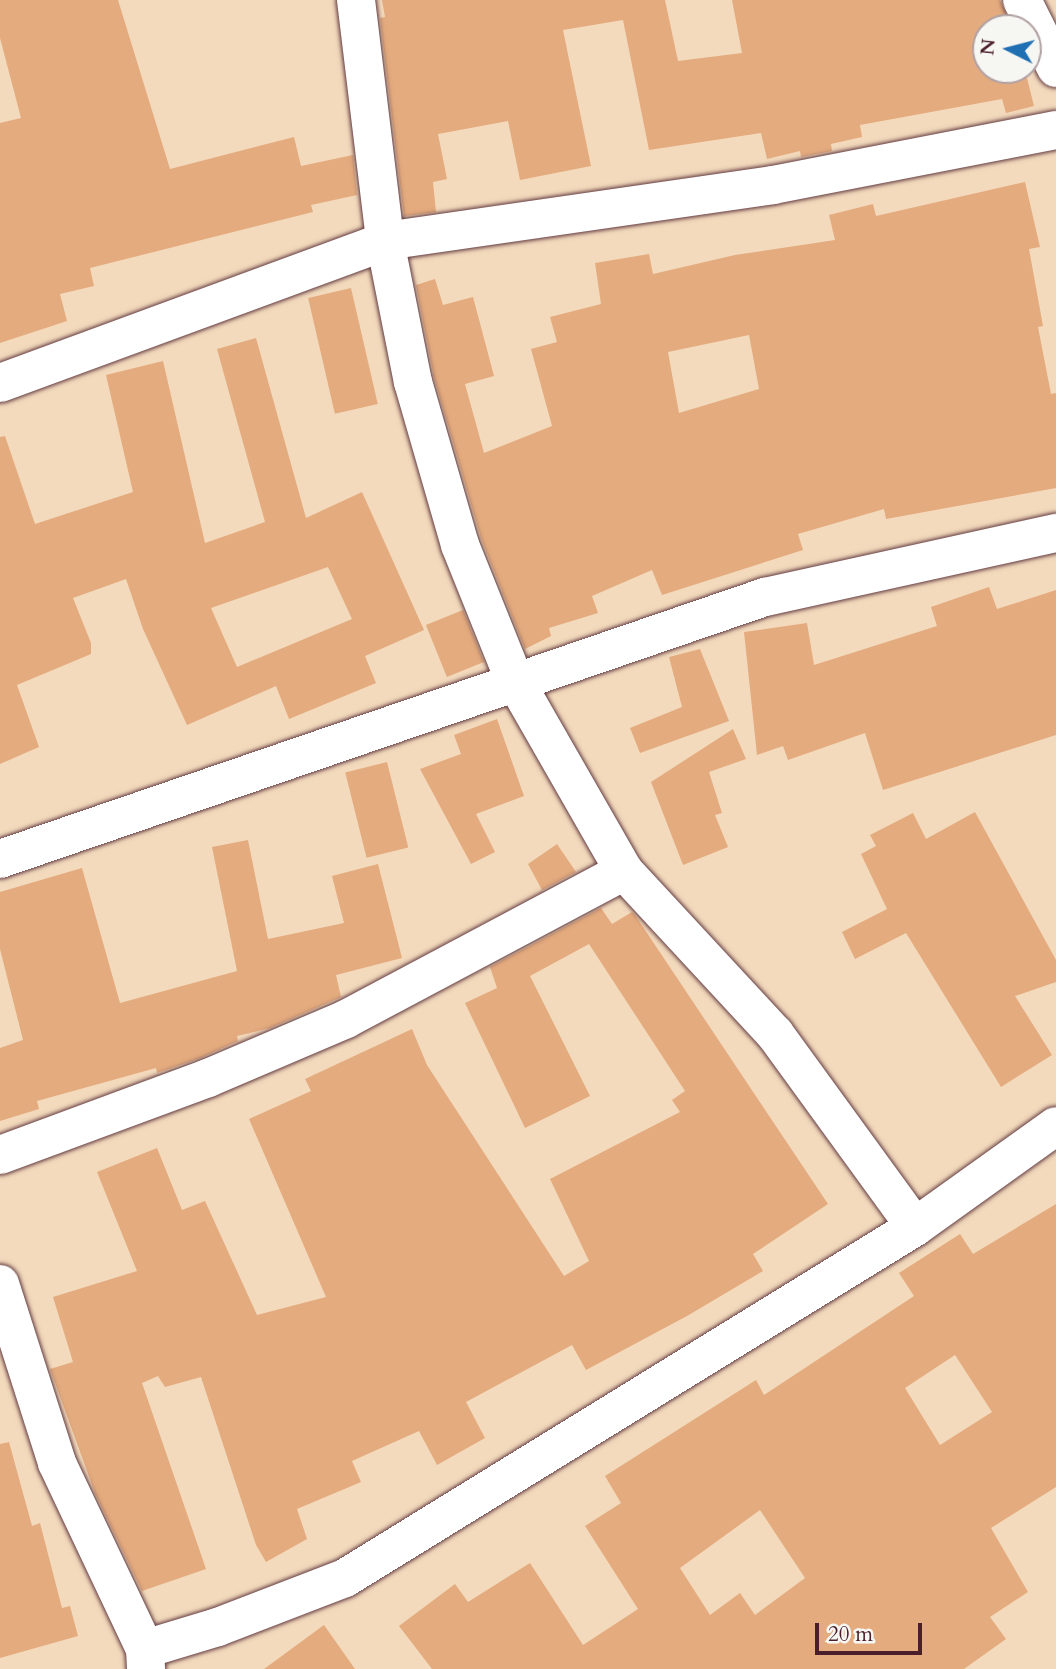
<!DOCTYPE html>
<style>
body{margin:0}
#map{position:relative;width:1056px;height:1669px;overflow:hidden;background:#f3dabc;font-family:Cardo,serif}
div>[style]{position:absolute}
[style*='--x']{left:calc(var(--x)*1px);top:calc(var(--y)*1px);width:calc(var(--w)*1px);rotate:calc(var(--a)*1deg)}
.building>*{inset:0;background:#e4ab7e;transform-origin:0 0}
.roads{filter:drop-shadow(0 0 2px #633b41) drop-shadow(0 0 2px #633b41)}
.minor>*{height:38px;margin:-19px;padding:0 19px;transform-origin:19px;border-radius:19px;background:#fff}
span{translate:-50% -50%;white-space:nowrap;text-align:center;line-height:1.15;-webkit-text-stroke:5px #f6f6f2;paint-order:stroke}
.north{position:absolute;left:972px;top:14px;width:70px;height:70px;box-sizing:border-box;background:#f6f6f2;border:2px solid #b1a0a2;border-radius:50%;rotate:276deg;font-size:19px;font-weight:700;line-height:28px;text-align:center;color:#4a1f2b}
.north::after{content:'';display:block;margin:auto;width:24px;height:32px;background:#1f6fb2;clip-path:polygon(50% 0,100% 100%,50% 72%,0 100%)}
.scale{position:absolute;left:815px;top:1623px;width:107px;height:32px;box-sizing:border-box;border:4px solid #4a1f2b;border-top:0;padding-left:9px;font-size:21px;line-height:24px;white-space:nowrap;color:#4a1f2b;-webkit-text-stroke:5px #f6f6f2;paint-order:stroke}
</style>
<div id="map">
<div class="building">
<i style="clip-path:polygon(0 0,118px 0,170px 169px,294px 137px,301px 166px,353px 155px,357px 195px,311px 205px,313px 212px,90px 268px,94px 286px,60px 294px,67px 321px,0 343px,0 123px,21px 118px,0 38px)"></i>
<i style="clip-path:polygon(382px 0,665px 0,678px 61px,742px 53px,732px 0,1000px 0,1012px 28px,986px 28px,986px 70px,1025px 70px,1034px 106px,1006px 113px,1002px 99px,860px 125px,862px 137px,831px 144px,832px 151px,801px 157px,800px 151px,767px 159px,761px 133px,649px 150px,623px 20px,563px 30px,591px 166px,520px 180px,508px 121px,438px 134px,447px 179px,433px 182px,436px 212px,404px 216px,380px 18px,385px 17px)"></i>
<i style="clip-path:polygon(evenodd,1025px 182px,1040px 247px,1029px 249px,1043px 326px,1038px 327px,1051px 394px,1056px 393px,1056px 488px,886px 519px,884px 509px,798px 534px,803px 550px,662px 595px,652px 570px,592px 596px,598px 613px,549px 628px,551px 636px,525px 649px,481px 538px,434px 377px,416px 285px,435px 279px,443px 305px,473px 297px,494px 376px,465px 384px,484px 453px,552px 426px,531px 349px,557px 342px,550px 317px,601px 304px,595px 263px,649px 254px,653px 274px,735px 255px,835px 240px,829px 215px,873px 204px,876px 216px,1025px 182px,749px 335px,759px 389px,679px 413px,668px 352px,749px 335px)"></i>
<i style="left:351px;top:288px;width:119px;height:44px;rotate:77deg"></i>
<i style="clip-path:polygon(evenodd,256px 338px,306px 518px,362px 492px,424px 630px,365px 656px,376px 683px,289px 719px,276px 686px,187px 725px,143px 629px,126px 579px,73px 598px,91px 643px,91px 654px,17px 685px,39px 747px,0 764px,0 437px,5px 436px,35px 524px,133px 492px,106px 375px,163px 361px,205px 543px,265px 522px,217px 349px,256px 338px,328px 567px,352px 619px,237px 667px,211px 608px,328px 567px)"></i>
<i style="clip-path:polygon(989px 587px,997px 609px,1056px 590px,1056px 735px,883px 790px,865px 733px,788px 760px,783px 746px,757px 755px,744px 632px,807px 623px,814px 665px,937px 626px,931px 607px)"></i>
<i style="left:463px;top:610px;width:56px;height:40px;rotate:68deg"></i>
<i style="clip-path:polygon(700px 649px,729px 721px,640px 753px,630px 728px,682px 707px,669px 657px)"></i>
<i style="clip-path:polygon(497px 719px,524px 796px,476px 814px,495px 852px,471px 864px,420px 769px,461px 754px,454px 735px)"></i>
<i style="clip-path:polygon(733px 729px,746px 759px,709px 772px,722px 813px,715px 815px,728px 847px,683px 865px,651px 782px)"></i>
<i style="left:387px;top:762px;width:88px;height:43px;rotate:76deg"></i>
<i style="clip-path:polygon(975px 812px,1056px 960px,1056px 982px,1015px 996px,1052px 1055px,1001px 1087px,906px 933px,855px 959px,842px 932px,887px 909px,861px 854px,876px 846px,870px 835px,913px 813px,926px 839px)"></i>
<i style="clip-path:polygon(248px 840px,268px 939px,344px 923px,332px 876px,378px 864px,402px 958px,336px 975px,341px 997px,270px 1028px,237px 1036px,238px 1041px,200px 1058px,157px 1073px,156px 1068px,37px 1101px,39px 1109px,0 1121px,0 1048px,23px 1040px,0 949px,0 892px,82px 868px,120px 1003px,237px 971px,212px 847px)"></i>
<i style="clip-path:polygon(557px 844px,576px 872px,542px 890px,528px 864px)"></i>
<i style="clip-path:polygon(601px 908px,612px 924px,632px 912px,635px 915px,828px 1204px,753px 1254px,763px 1271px,687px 1316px,586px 1370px,572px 1345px,466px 1402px,485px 1438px,437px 1465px,419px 1431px,352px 1461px,361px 1482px,297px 1509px,307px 1539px,266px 1562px,256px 1545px,201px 1377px,165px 1387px,158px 1376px,142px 1383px,206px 1569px,142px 1591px,95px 1493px,50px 1369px,73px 1362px,53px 1297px,137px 1271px,97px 1172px,157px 1148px,182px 1210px,205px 1201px,257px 1315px,326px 1297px,249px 1119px,311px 1091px,305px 1079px,412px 1029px,427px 1065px,564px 1276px,589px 1261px,550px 1179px,680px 1112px,672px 1100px,685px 1091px,589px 944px,530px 976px,590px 1096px,525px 1128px,465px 1003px,497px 988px,490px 967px)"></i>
<i style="clip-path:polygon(evenodd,1056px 1204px,1056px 1487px,991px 1528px,1028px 1592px,990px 1617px,1006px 1639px,964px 1669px,432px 1669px,399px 1626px,455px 1584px,468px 1602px,530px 1563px,583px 1645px,638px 1609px,585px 1526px,621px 1503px,605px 1476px,756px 1380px,764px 1395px,914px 1296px,899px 1273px,960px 1234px,973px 1254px,1056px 1204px,955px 1355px,992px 1412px,940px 1445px,905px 1388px,955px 1355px,1056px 1204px,760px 1510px,805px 1578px,755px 1615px,740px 1593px,710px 1615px,680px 1568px,760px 1510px)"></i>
<i style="clip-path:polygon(9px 1442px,32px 1526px,40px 1523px,62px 1608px,70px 1606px,78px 1636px,0 1658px,0 1444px)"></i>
<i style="clip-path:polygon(324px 1625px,355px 1669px,264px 1669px)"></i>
</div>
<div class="roads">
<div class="minor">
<i style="--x:356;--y:0;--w:243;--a:83.1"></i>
<i style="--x:385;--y:241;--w:144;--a:78.8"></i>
<i style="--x:413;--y:382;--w:170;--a:73.9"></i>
<i style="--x:460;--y:545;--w:144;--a:68.1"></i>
<i style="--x:514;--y:679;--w:221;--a:60.2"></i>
<i style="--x:624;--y:871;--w:222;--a:47.2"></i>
<i style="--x:775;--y:1034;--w:238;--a:54"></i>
<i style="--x:1022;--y:0;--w:76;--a:63.4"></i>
<i style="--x:0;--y:383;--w:410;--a:-20.2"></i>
<i style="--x:385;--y:241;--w:392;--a:-8.2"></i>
<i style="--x:773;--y:185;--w:288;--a:-11"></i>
<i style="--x:0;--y:859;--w:809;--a:-18.91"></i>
<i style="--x:765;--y:597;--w:298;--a:-12.4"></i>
<i style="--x:0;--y:1155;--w:222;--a:-20.3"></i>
<i style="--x:208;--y:1078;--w:150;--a:-23.1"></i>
<i style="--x:346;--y:1019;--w:315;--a:-28"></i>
<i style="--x:0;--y:1284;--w:188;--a:72.3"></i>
<i style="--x:57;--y:1463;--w:206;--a:64.7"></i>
<i style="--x:145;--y:1649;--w:20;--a:87"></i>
<i style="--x:145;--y:1649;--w:76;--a:-16.8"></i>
<i style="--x:218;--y:1627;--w:136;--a:-21.1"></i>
<i style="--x:345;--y:1578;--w:669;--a:-31.62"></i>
<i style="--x:915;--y:1227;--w:173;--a:-35.6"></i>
</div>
</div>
<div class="north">N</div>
<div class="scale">20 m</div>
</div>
